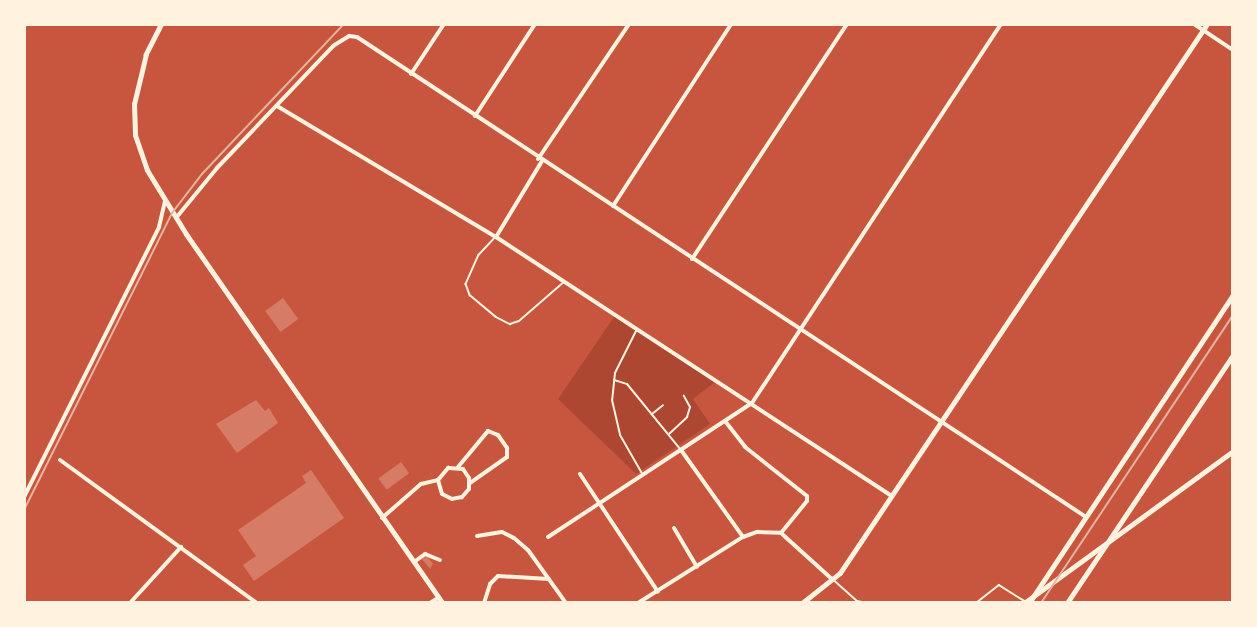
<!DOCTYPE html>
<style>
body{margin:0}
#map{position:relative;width:1257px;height:627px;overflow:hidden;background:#c8553d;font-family:Ubuntu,sans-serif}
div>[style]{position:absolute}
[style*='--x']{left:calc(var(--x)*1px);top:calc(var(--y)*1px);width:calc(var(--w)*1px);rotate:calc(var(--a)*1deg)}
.green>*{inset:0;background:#ae4732}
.building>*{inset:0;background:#d67c66;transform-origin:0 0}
.service>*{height:1.5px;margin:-0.75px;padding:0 0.75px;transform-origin:0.75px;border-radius:0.75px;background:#fff3e0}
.pedestrian>*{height:2px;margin:-1px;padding:0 1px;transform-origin:1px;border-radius:1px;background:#fff3e0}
.minor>*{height:4px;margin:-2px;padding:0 2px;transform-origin:2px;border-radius:2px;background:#fff3e0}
.tertiary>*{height:4.5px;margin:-2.25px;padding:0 2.25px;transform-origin:2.25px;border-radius:2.25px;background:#fff3e0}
.primary>*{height:5px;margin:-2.5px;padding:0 2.5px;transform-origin:2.5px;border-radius:2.5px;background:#fff3e0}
.rail>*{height:2px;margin:-1px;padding:0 1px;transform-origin:1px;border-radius:1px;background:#e9b49f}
span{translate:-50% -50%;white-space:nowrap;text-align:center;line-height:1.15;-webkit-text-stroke:5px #fff3e0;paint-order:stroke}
.frame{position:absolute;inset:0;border:26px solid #fff3e0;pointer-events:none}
</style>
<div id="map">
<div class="green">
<i style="clip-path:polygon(614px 317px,715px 382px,693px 399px,710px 424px,636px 474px,558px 399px)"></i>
</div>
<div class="building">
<i style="left:283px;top:298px;width:26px;height:22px;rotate:54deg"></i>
<i style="clip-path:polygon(256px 400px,265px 411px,269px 408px,278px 423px,237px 453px,216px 424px)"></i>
<i style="left:401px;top:462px;width:14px;height:28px;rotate:54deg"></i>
<i style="clip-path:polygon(311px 470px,344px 518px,254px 581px,243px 565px,256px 556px,238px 530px,306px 483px,302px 476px)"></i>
<i style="clip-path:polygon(427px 556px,433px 564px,430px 569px,422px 559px)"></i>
</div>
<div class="service">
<i style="--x:496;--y:237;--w:25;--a:133"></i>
<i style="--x:479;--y:255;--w:32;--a:114"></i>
<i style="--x:466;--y:284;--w:12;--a:70"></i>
<i style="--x:470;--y:295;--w:34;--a:40"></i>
<i style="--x:496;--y:317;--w:16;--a:27"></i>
<i style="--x:510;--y:324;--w:9;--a:-18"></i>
<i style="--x:519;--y:321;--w:60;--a:-40.9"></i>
<i style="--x:835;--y:581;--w:30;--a:42"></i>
<i style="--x:857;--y:601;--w:10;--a:11"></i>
<i style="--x:976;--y:603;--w:29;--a:-38"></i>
<i style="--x:999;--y:585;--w:31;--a:32"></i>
</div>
<div class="pedestrian">
<i style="--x:637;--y:329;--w:49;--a:116.6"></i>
<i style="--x:615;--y:373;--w:27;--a:96"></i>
<i style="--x:612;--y:400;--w:36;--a:77"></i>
<i style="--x:620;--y:435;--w:46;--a:60.1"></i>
<i style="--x:614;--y:380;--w:14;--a:17"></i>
<i style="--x:627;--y:384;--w:85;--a:50.7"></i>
<i style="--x:652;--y:414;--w:14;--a:-39"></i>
<i style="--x:669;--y:434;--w:25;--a:-43"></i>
<i style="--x:687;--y:417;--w:10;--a:-73"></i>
<i style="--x:690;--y:407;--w:13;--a:-119"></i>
</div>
<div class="minor">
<i style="--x:1194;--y:24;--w:47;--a:33.7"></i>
<i style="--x:411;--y:74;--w:60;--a:-56.6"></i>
<i style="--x:277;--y:106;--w:255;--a:30.9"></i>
<i style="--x:496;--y:237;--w:473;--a:33.2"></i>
<i style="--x:475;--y:116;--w:110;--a:-56.9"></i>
<i style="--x:538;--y:159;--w:163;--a:-56"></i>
<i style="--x:613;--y:206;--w:217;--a:-57"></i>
<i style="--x:176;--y:218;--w:65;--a:-50.6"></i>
<i style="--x:217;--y:168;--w:168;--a:-46.4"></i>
<i style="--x:333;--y:46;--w:19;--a:-32"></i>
<i style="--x:349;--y:36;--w:8;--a:7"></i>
<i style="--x:357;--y:37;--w:873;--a:33.36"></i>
<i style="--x:496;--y:237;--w:89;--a:-58.8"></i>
<i style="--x:692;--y:259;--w:282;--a:-56.6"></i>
<i style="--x:725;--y:421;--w:33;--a:52"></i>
<i style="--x:745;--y:447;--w:79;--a:38.3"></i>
<i style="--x:807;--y:496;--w:5;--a:90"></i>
<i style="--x:807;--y:501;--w:41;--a:129.1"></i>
<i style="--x:681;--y:450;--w:107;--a:54.5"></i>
<i style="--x:60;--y:460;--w:243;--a:36"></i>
<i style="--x:458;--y:467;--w:47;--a:-50.2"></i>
<i style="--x:488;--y:431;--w:11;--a:22"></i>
<i style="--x:498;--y:435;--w:16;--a:55"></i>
<i style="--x:507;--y:448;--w:9;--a:90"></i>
<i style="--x:507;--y:457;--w:45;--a:144.9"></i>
<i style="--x:580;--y:474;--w:141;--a:56.5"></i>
<i style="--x:24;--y:497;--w:302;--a:-63.4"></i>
<i style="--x:159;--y:227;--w:26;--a:-77"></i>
<i style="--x:382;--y:518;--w:52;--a:-41.1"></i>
<i style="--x:421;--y:484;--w:17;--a:-13"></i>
<i style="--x:438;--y:480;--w:16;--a:-50"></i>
<i style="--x:448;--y:468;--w:15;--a:4"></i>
<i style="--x:463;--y:469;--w:11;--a:56"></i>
<i style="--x:469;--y:478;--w:11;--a:90"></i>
<i style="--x:469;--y:489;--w:11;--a:131"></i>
<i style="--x:462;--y:497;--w:10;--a:169"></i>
<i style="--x:452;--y:499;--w:11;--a:-153"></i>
<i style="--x:442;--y:494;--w:15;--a:-106"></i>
<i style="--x:674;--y:528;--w:45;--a:59.5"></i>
<i style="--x:477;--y:536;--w:25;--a:-9"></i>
<i style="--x:502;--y:532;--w:13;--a:27"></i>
<i style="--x:514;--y:538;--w:18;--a:41"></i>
<i style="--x:528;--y:550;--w:65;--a:54.4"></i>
<i style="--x:548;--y:537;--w:244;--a:-33.3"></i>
<i style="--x:752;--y:403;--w:453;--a:-56.7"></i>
<i style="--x:414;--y:562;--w:14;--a:-36"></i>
<i style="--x:425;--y:554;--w:16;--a:22"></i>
<i style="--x:130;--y:603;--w:76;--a:-47.7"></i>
<i style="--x:430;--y:603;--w:9;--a:-32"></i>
<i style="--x:484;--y:603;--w:20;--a:-72"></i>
<i style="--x:490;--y:584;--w:11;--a:-45"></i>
<i style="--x:498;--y:576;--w:51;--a:3.4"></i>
<i style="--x:638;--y:603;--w:124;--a:-32.2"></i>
<i style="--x:743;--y:537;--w:15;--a:-20"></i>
<i style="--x:757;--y:532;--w:24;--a:2"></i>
<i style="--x:781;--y:533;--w:70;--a:42.1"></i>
</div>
<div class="tertiary">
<i style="--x:802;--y:603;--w:48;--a:-38.3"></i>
<i style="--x:840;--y:573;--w:660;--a:-56.24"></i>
<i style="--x:1029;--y:603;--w:369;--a:-56.5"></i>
<i style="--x:1067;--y:603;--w:298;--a:-56.2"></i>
</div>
<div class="primary">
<i style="--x:161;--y:24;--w:34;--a:117"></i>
<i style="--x:146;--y:54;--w:51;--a:103.5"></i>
<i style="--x:134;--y:104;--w:31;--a:88"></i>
<i style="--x:135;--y:135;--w:37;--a:71"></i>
<i style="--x:147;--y:170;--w:75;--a:58.6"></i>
<i style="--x:186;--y:234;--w:449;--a:55.2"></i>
<i style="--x:1024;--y:603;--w:258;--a:-36"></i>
</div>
<div class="rail">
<i style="--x:24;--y:510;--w:332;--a:-63.5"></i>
<i style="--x:172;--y:213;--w:49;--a:-52.4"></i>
<i style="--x:202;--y:174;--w:207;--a:-46.6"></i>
<i style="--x:1041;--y:603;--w:346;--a:-56.3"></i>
</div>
<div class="frame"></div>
</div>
